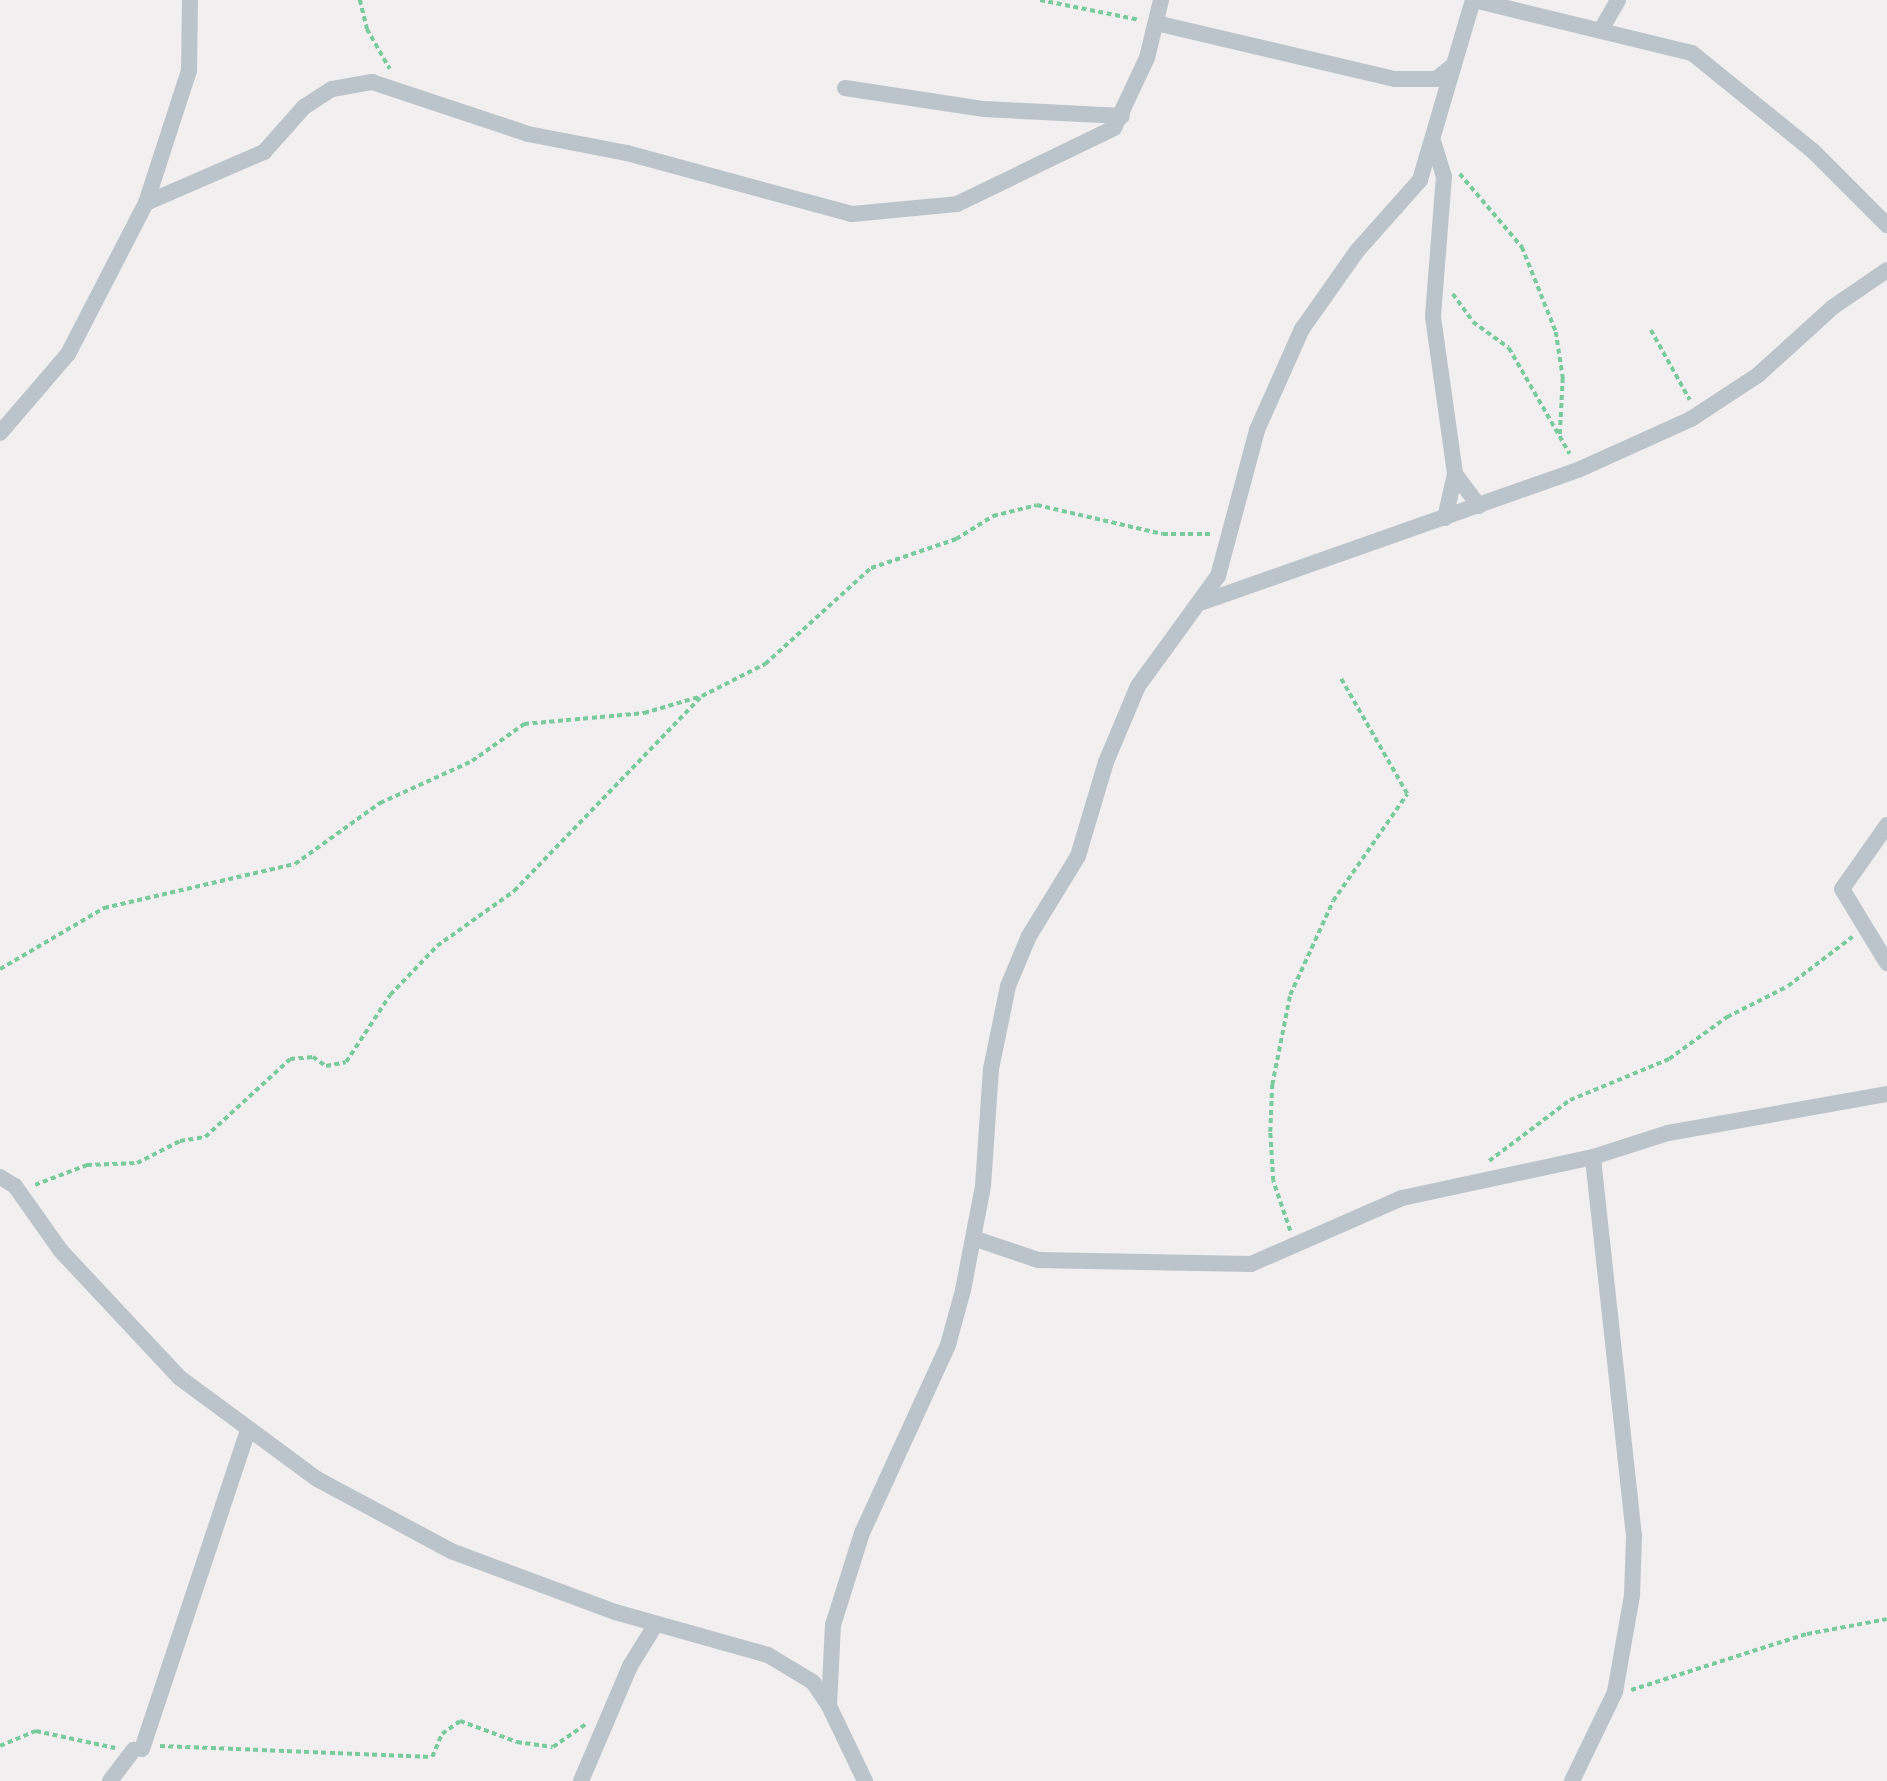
<!DOCTYPE html>
<style>
body{margin:0}
#map{position:relative;width:1887px;height:1781px;overflow:hidden;background:#f1efef;font-family:Rubik,sans-serif}
div>[style]{position:absolute}
[style*='--x']{left:calc(var(--x)*1px);top:calc(var(--y)*1px);width:calc(var(--w)*1px);rotate:calc(var(--a)*1deg)}
.path>*{height:3.5px;margin-top:-1.75px;transform-origin:0;background:repeating-linear-gradient(90deg,#79ca9d 0 5px,transparent 0 8.5px)}
.street>*{height:16px;margin:-8px;padding:0 8px;transform-origin:8px;border-radius:8px;background:#bbc4cb}
span{translate:-50% -50%;white-space:nowrap;text-align:center;line-height:1.15;-webkit-text-stroke:6px #fff;paint-order:stroke}
</style>
<div id="map">
<div class="path">
<i style="--x:360;--y:0;--w:30;--a:76"></i>
<i style="--x:367;--y:29;--w:46;--a:60.1"></i>
<i style="--x:1040;--y:0;--w:102;--a:11.3"></i>
<i style="--x:1460;--y:174;--w:96;--a:49.7"></i>
<i style="--x:1522;--y:247;--w:92;--a:68.2"></i>
<i style="--x:1556;--y:332;--w:47;--a:81.3"></i>
<i style="--x:1563;--y:378;--w:57;--a:93"></i>
<i style="--x:1453;--y:294;--w:34;--a:54"></i>
<i style="--x:1473;--y:322;--w:44;--a:35.8"></i>
<i style="--x:1509;--y:348;--w:122;--a:60.1"></i>
<i style="--x:1651;--y:330;--w:80;--a:60.9"></i>
<i style="--x:0;--y:969;--w:121;--a:-30.4"></i>
<i style="--x:104;--y:908;--w:196;--a:-13"></i>
<i style="--x:295;--y:864;--w:105;--a:-35.7"></i>
<i style="--x:380;--y:803;--w:101;--a:-24.5"></i>
<i style="--x:472;--y:761;--w:64;--a:-35.4"></i>
<i style="--x:524;--y:724;--w:121;--a:-5.2"></i>
<i style="--x:644;--y:713;--w:60;--a:-16.3"></i>
<i style="--x:702;--y:696;--w:71;--a:-26.9"></i>
<i style="--x:765;--y:664;--w:143;--a:-42.2"></i>
<i style="--x:871;--y:568;--w:90;--a:-18.8"></i>
<i style="--x:956;--y:539;--w:44;--a:-31.9"></i>
<i style="--x:993;--y:516;--w:45;--a:-14"></i>
<i style="--x:1037;--y:505;--w:129;--a:13"></i>
<i style="--x:1163;--y:534;--w:48;--a:0"></i>
<i style="--x:1489;--y:1161;--w:101;--a:-37"></i>
<i style="--x:1570;--y:1100;--w:107;--a:-22.5"></i>
<i style="--x:1669;--y:1059;--w:72;--a:-35.9"></i>
<i style="--x:1727;--y:1017;--w:68;--a:-26.9"></i>
<i style="--x:1788;--y:986;--w:81;--a:-37.4"></i>
<i style="--x:35;--y:1185;--w:56;--a:-21"></i>
<i style="--x:87;--y:1165;--w:50;--a:-2.3"></i>
<i style="--x:137;--y:1163;--w:48;--a:-27.1"></i>
<i style="--x:180;--y:1141;--w:25;--a:-9"></i>
<i style="--x:205;--y:1137;--w:115;--a:-42.5"></i>
<i style="--x:290;--y:1059;--w:23;--a:-5"></i>
<i style="--x:313;--y:1057;--w:16;--a:35"></i>
<i style="--x:326;--y:1066;--w:20;--a:-11"></i>
<i style="--x:346;--y:1062;--w:80;--a:-56.7"></i>
<i style="--x:390;--y:995;--w:68;--a:-46.2"></i>
<i style="--x:437;--y:946;--w:95;--a:-35.5"></i>
<i style="--x:514;--y:891;--w:268;--a:-46.1"></i>
<i style="--x:1290;--y:1231;--w:53;--a:-108.8"></i>
<i style="--x:1273;--y:1181;--w:49;--a:-93.5"></i>
<i style="--x:1270;--y:1132;--w:47;--a:-87.6"></i>
<i style="--x:1272;--y:1085;--w:92;--a:-78.7"></i>
<i style="--x:1290;--y:995;--w:103;--a:-65.4"></i>
<i style="--x:1333;--y:901;--w:130;--a:-55.3"></i>
<i style="--x:1407;--y:794;--w:133;--a:-119.9"></i>
<i style="--x:1631;--y:1690;--w:185;--a:-17.7"></i>
<i style="--x:1807;--y:1634;--w:81;--a:-10.6"></i>
<i style="--x:0;--y:1746;--w:39;--a:-23"></i>
<i style="--x:36;--y:1731;--w:81;--a:12.1"></i>
<i style="--x:160;--y:1746;--w:272;--a:2.3"></i>
<i style="--x:432;--y:1757;--w:25;--a:-67"></i>
<i style="--x:442;--y:1734;--w:22;--a:-36"></i>
<i style="--x:460;--y:1721;--w:61;--a:20.2"></i>
<i style="--x:517;--y:1742;--w:36;--a:8"></i>
<i style="--x:553;--y:1747;--w:39;--a:-35"></i>
</div>
<div class="street">
<i style="--x:1474;--y:0;--w:224;--a:13.7"></i>
<i style="--x:1692;--y:53;--w:156;--a:39"></i>
<i style="--x:1813;--y:151;--w:105;--a:45"></i>
<i style="--x:1156;--y:23;--w:245;--a:13.2"></i>
<i style="--x:1395;--y:79;--w:41;--a:0"></i>
<i style="--x:1436;--y:79;--w:23;--a:-38"></i>
<i style="--x:1602;--y:28;--w:32;--a:-60"></i>
<i style="--x:845;--y:88;--w:141;--a:8.6"></i>
<i style="--x:984;--y:109;--w:138;--a:2.9"></i>
<i style="--x:1434;--y:144;--w:34;--a:73"></i>
<i style="--x:1444;--y:176;--w:141;--a:94.5"></i>
<i style="--x:1433;--y:317;--w:159;--a:82"></i>
<i style="--x:1455;--y:474;--w:45;--a:102.8"></i>
<i style="--x:146;--y:203;--w:129;--a:-23.4"></i>
<i style="--x:264;--y:152;--w:60;--a:-48.4"></i>
<i style="--x:304;--y:107;--w:33;--a:-33"></i>
<i style="--x:332;--y:89;--w:41;--a:-9.9"></i>
<i style="--x:372;--y:82;--w:164;--a:18.4"></i>
<i style="--x:528;--y:134;--w:101;--a:10.9"></i>
<i style="--x:627;--y:153;--w:233;--a:15.2"></i>
<i style="--x:852;--y:214;--w:105;--a:-5.4"></i>
<i style="--x:957;--y:204;--w:174;--a:-25.8"></i>
<i style="--x:1114;--y:128;--w:77;--a:-64.8"></i>
<i style="--x:1147;--y:58;--w:60;--a:-76.4"></i>
<i style="--x:0;--y:433;--w:104;--a:-49.3"></i>
<i style="--x:68;--y:354;--w:170;--a:-62.7"></i>
<i style="--x:146;--y:203;--w:139;--a:-72"></i>
<i style="--x:189;--y:71;--w:71;--a:-89.2"></i>
<i style="--x:1455;--y:474;--w:40;--a:53"></i>
<i style="--x:1203;--y:602;--w:398;--a:-19.4"></i>
<i style="--x:1578;--y:470;--w:124;--a:-24.3"></i>
<i style="--x:1691;--y:419;--w:80;--a:-33.3"></i>
<i style="--x:1758;--y:375;--w:101;--a:-42.2"></i>
<i style="--x:1833;--y:307;--w:65;--a:-34.4"></i>
<i style="--x:1887;--y:825;--w:78;--a:125.1"></i>
<i style="--x:1842;--y:889;--w:87;--a:58.7"></i>
<i style="--x:0;--y:1177;--w:17;--a:31"></i>
<i style="--x:15;--y:1186;--w:80;--a:54.7"></i>
<i style="--x:61;--y:1251;--w:174;--a:46.9"></i>
<i style="--x:180;--y:1378;--w:170;--a:36.4"></i>
<i style="--x:317;--y:1479;--w:152;--a:28.2"></i>
<i style="--x:451;--y:1551;--w:175;--a:20.4"></i>
<i style="--x:615;--y:1612;--w:159;--a:15.7"></i>
<i style="--x:768;--y:1655;--w:52;--a:31"></i>
<i style="--x:813;--y:1682;--w:29;--a:56"></i>
<i style="--x:976;--y:1239;--w:65;--a:18.7"></i>
<i style="--x:1038;--y:1260;--w:213;--a:1.1"></i>
<i style="--x:1251;--y:1264;--w:165;--a:-23.6"></i>
<i style="--x:1402;--y:1198;--w:195;--a:-12.1"></i>
<i style="--x:1593;--y:1157;--w:79;--a:-17.7"></i>
<i style="--x:1668;--y:1133;--w:222;--a:-10.1"></i>
<i style="--x:142;--y:1749;--w:333;--a:-71.6"></i>
<i style="--x:110;--y:1781;--w:39;--a:-53"></i>
<i style="--x:581;--y:1781;--w:125;--a:-66.9"></i>
<i style="--x:630;--y:1666;--w:49;--a:-58.2"></i>
<i style="--x:865;--y:1781;--w:83;--a:-115.6"></i>
<i style="--x:829;--y:1706;--w:81;--a:-87.2"></i>
<i style="--x:833;--y:1625;--w:96;--a:-72.5"></i>
<i style="--x:862;--y:1533;--w:207;--a:-65.4"></i>
<i style="--x:948;--y:1345;--w:57;--a:-74.7"></i>
<i style="--x:963;--y:1290;--w:106;--a:-79.1"></i>
<i style="--x:983;--y:1186;--w:117;--a:-86.1"></i>
<i style="--x:991;--y:1069;--w:85;--a:-78.4"></i>
<i style="--x:1008;--y:986;--w:54;--a:-67.2"></i>
<i style="--x:1029;--y:936;--w:94;--a:-58.5"></i>
<i style="--x:1078;--y:856;--w:98;--a:-73.4"></i>
<i style="--x:1106;--y:762;--w:82;--a:-67.2"></i>
<i style="--x:1138;--y:686;--w:136;--a:-54"></i>
<i style="--x:1218;--y:576;--w:151;--a:-75"></i>
<i style="--x:1257;--y:430;--w:111;--a:-66"></i>
<i style="--x:1302;--y:329;--w:95;--a:-54.8"></i>
<i style="--x:1357;--y:251;--w:95;--a:-48.4"></i>
<i style="--x:1420;--y:180;--w:188;--a:-73.6"></i>
<i style="--x:1572;--y:1781;--w:99;--a:-64.2"></i>
<i style="--x:1615;--y:1692;--w:97;--a:-80"></i>
<i style="--x:1632;--y:1596;--w:60;--a:-88.1"></i>
<i style="--x:1634;--y:1536;--w:381;--a:-96.2"></i>
</div>
</div>
